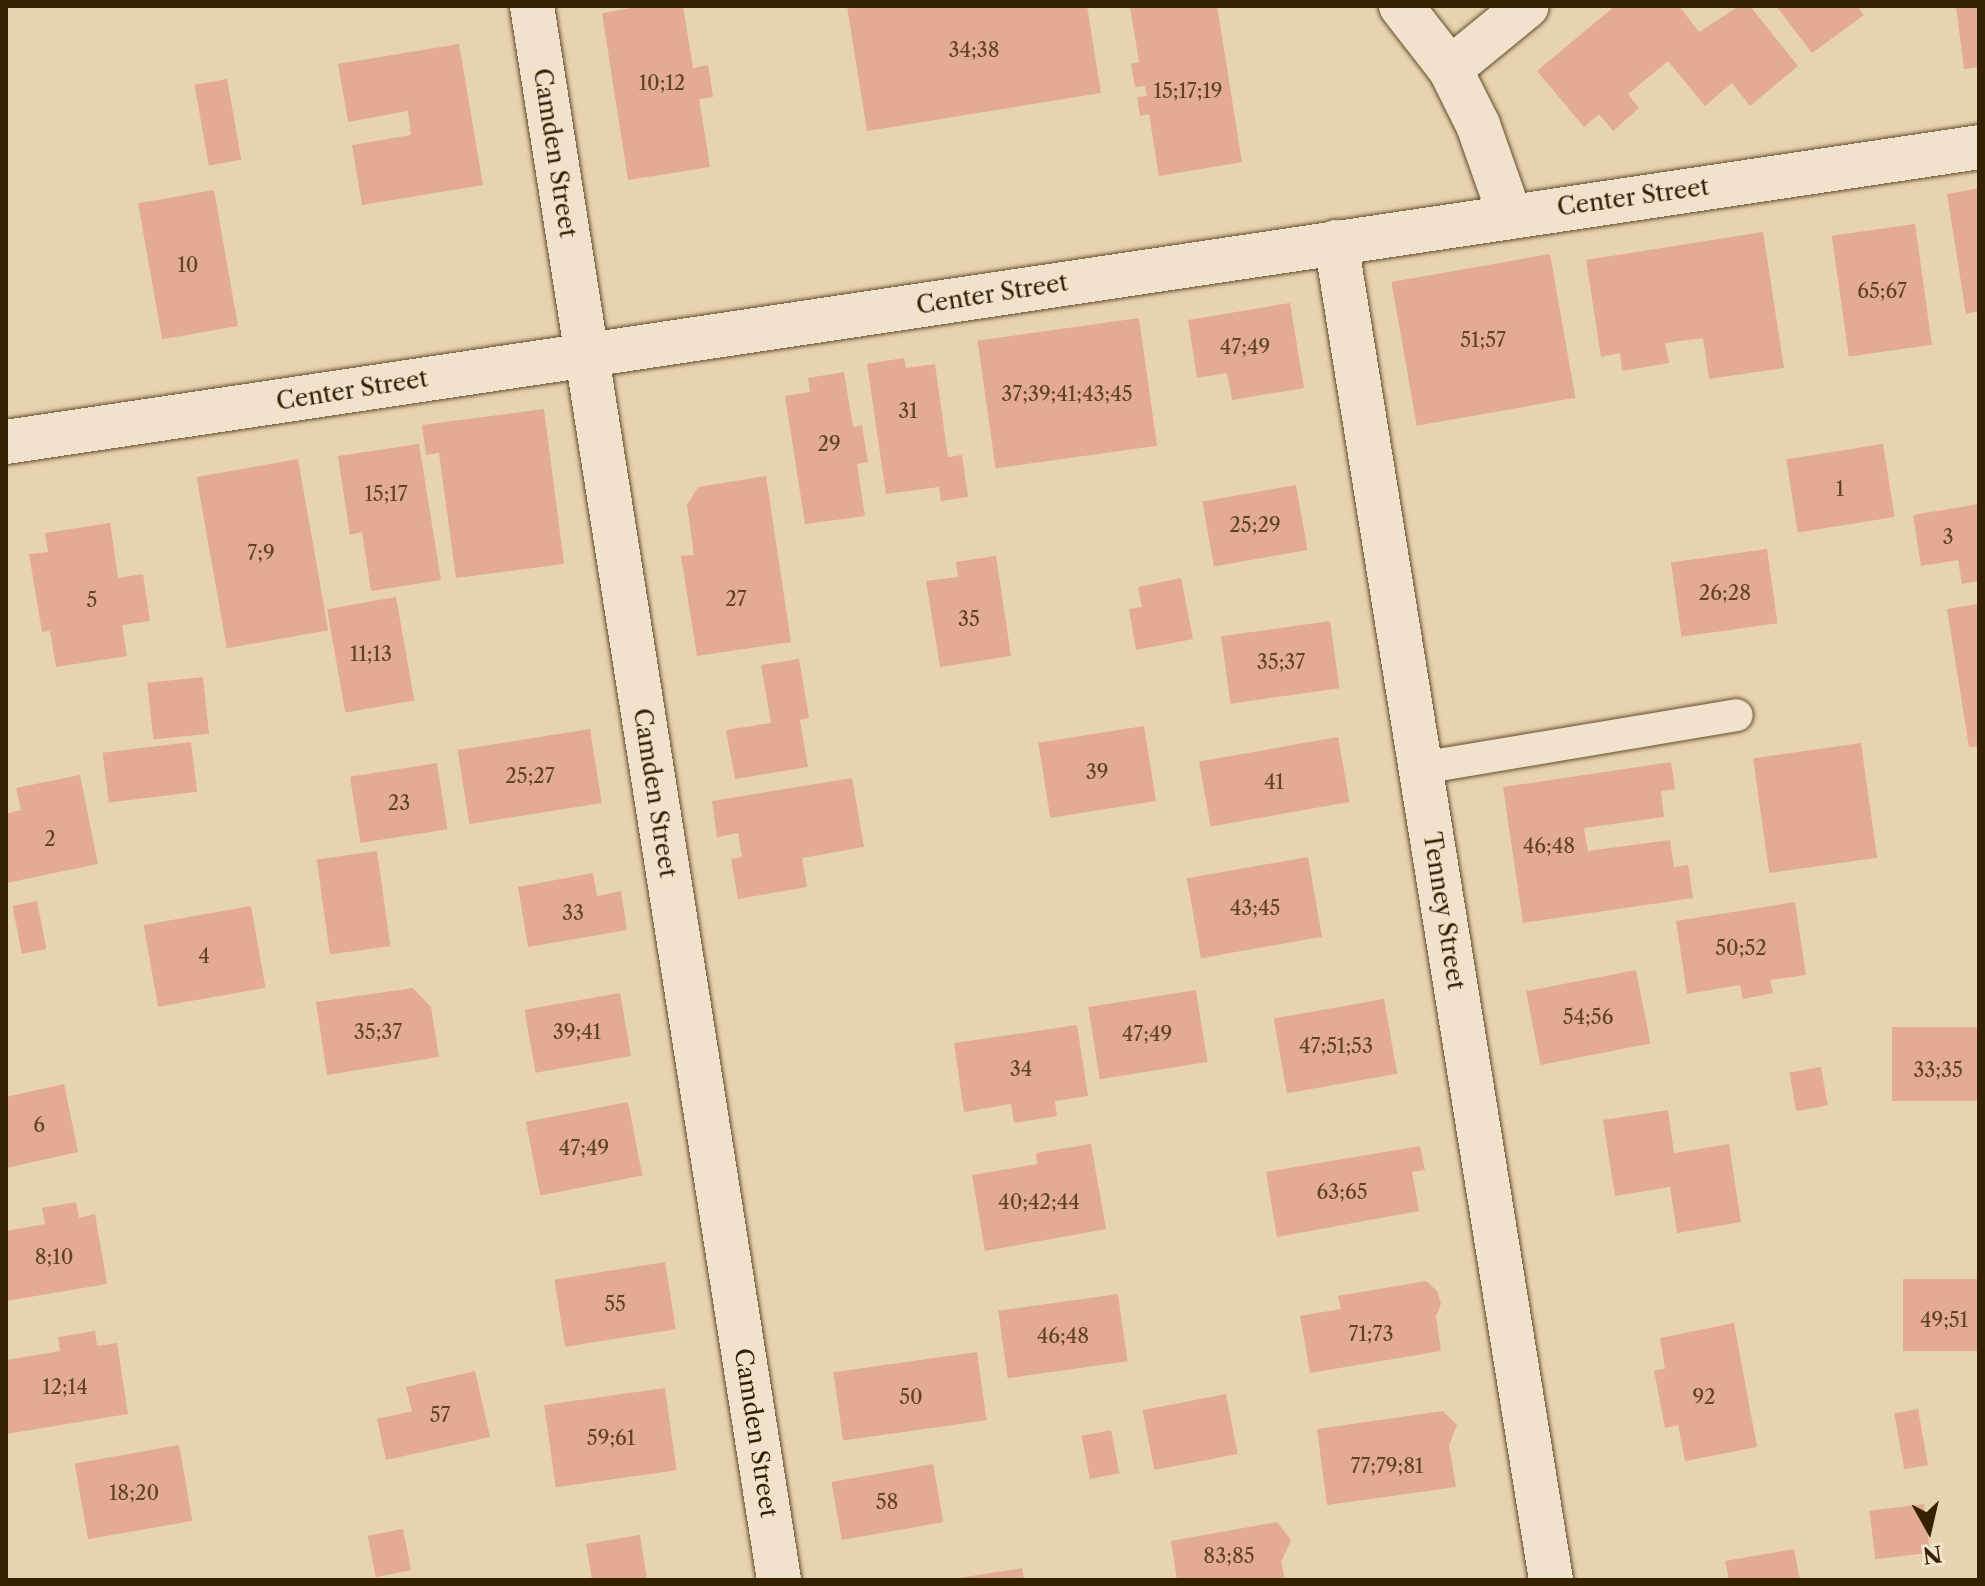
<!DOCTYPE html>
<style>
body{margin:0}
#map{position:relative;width:1985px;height:1586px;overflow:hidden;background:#e8d3b1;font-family:"Libre Caslon Text",serif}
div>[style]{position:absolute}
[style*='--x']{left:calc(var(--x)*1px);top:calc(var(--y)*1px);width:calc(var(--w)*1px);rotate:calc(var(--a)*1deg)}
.building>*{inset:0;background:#e3aa94;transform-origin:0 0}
.roads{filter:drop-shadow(0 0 2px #624d2c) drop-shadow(0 0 2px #624d2c)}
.service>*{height:32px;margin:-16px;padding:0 16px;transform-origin:16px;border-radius:16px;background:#f0e2cc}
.minor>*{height:44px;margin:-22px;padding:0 22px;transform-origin:22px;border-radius:22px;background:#f0e2cc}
.tertiary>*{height:44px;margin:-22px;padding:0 22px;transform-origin:22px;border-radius:22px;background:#f0e2cc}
span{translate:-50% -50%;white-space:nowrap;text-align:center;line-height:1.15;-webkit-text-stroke:8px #f0e2cc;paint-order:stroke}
.number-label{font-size:20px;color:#604225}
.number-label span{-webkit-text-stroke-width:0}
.street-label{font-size:24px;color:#352000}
.frame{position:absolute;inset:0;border:8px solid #352000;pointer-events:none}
.north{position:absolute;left:1889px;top:1490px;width:80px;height:80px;-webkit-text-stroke:6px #f0e2cc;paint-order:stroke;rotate:172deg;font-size:22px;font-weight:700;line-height:32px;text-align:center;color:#352000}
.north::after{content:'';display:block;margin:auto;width:28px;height:36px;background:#352000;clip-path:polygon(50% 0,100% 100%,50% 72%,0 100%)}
</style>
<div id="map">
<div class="building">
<i style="clip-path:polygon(644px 6px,683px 6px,693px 68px,708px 65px,713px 97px,699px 99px,710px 167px,628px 180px,602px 13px)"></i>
<i style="clip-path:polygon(847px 6px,1087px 6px,1101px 93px,867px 131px)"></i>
<i style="clip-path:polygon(1217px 6px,1242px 162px,1159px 176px,1149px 114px,1140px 116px,1137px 97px,1147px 96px,1145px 86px,1135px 87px,1131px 64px,1139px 62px,1130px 7px)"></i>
<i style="clip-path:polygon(1615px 6px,1679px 6px,1699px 32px,1739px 6px,1750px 6px,1798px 66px,1750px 106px,1732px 83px,1705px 106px,1668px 61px,1628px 94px,1639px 108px,1613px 131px,1599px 114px,1584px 127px,1537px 71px)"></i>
<i style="clip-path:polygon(1776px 6px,1857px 6px,1864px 15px,1812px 53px)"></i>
<i style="clip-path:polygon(1956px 6px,1979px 6px,1979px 67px,1964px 69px)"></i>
<i style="clip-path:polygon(459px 44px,483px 185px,362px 205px,352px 145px,411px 135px,408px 111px,348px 122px,338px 64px)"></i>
<i style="left:227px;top:79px;width:82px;height:33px;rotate:80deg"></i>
<i style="clip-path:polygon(1979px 188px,1979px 311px,1966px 314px,1947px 194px)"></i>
<i style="left:214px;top:190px;width:138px;height:77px;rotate:80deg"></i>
<i style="left:1915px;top:224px;width:122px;height:84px;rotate:82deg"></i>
<i style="clip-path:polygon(1763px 232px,1784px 368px,1709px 379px,1703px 338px,1665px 343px,1669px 363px,1622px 371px,1620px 353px,1601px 357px,1586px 260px)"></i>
<i style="left:1550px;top:254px;width:146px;height:161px;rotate:80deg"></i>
<i style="clip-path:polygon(1290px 303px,1304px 388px,1232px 400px,1227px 373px,1197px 378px,1188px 320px)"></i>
<i style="left:1139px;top:318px;width:129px;height:163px;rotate:82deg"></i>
<i style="clip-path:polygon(904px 358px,906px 368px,935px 364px,948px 457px,962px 455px,968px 497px,941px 501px,939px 487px,886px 494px,867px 364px)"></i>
<i style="clip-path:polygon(844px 372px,853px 427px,862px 425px,868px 462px,857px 464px,865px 516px,805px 524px,785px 396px,810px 392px,808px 378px)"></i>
<i style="clip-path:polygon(544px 409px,564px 564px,456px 578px,439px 453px,426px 455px,422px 425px)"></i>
<i style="clip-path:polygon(419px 444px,441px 580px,371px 591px,362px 532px,350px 535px,338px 456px)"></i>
<i style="left:1883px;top:444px;width:74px;height:98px;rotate:81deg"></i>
<i style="left:298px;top:459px;width:174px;height:103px;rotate:80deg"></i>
<i style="clip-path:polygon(766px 476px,791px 642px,697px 656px,681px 556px,694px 555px,687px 505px,698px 487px)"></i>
<i style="left:1296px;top:485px;width:66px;height:95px;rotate:80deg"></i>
<i style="clip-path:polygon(1979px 504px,1979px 581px,1962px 584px,1958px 560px,1921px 566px,1913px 515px)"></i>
<i style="clip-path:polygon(110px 523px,118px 578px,143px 574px,150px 621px,122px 625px,127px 656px,56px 667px,50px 631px,42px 632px,29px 554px,48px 552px,45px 533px)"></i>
<i style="left:1767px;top:549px;width:75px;height:97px;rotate:82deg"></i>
<i style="clip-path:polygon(996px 556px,1011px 656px,940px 667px,926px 581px,958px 577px,956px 562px)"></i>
<i style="clip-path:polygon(1181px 578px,1193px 639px,1136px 650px,1129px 609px,1142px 607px,1138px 587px)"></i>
<i style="left:396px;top:597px;width:105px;height:70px;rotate:80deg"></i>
<i style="clip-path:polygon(1979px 604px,1979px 746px,1969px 747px,1947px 609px)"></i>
<i style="left:1330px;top:621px;width:68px;height:110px;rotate:82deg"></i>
<i style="clip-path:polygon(799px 659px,809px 718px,800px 720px,808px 767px,735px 779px,726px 730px,771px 723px,761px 665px)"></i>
<i style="left:203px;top:677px;width:57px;height:56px;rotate:84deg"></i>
<i style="left:1144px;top:726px;width:76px;height:107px;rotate:81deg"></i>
<i style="left:590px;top:729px;width:75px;height:134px;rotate:81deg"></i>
<i style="left:1338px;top:737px;width:66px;height:141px;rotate:80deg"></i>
<i style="left:191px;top:742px;width:50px;height:89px;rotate:83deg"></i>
<i style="left:1861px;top:743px;width:116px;height:109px;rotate:82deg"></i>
<i style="clip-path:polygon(1671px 762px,1675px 789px,1661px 791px,1664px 817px,1584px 828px,1588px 851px,1670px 840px,1674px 867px,1688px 865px,1693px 898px,1523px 923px,1503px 787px)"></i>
<i style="left:437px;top:763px;width:67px;height:88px;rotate:81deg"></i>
<i style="clip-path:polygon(80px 775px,98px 864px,6px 883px,6px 814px,21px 810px,16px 788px)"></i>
<i style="clip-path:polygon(852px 778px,864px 847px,802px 858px,807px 887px,738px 899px,731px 859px,742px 857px,738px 833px,717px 837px,712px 801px)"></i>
<i style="left:377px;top:851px;width:96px;height:61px;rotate:82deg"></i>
<i style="left:1308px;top:857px;width:81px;height:123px;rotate:80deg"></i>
<i style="clip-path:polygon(593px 873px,597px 896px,621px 891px,627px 930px,528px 947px,518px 887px)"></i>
<i style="left:37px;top:901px;width:49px;height:25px;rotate:79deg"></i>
<i style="clip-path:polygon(1795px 902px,1806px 975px,1770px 980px,1773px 993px,1743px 999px,1740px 985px,1687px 994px,1676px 921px)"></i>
<i style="left:251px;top:906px;width:83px;height:109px;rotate:80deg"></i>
<i style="left:1636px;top:970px;width:75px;height:112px;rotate:79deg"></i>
<i style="clip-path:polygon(413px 988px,431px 1007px,439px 1057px,327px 1075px,316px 1002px)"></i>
<i style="left:1196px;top:990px;width:73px;height:109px;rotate:81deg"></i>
<i style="left:620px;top:993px;width:64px;height:97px;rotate:80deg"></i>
<i style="left:1384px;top:999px;width:76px;height:112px;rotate:80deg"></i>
<i style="clip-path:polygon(1077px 1025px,1088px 1096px,1055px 1101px,1057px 1116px,1014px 1123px,1011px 1104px,964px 1112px,954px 1043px)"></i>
<i style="left:1979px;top:1027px;width:74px;height:87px;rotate:90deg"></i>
<i style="left:1821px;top:1067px;width:39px;height:32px;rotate:80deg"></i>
<i style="clip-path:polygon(64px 1084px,78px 1152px,6px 1168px,6px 1097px)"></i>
<i style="left:628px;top:1102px;width:75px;height:104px;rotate:79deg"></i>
<i style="clip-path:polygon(1668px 1110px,1674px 1153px,1729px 1144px,1741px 1222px,1677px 1233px,1670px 1187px,1615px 1196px,1603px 1120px)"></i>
<i style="clip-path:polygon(1091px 1144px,1106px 1229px,985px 1251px,972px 1175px,1037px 1164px,1036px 1153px)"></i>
<i style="clip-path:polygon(1420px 1146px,1425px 1170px,1412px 1172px,1419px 1211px,1277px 1237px,1266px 1172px)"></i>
<i style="clip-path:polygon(76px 1202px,79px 1218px,95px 1214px,107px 1284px,6px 1301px,6px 1231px,45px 1224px,42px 1208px)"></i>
<i style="left:665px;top:1262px;width:68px;height:112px;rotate:81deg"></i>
<i style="left:1979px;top:1279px;width:72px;height:76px;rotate:90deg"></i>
<i style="clip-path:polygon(1426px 1281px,1437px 1291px,1441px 1304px,1436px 1316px,1441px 1351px,1310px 1373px,1300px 1316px,1341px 1309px,1338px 1296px)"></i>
<i style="left:1118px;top:1294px;width:68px;height:121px;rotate:82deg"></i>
<i style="clip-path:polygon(1734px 1323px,1757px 1447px,1685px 1461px,1678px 1425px,1665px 1428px,1654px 1370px,1665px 1369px,1660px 1338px)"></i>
<i style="clip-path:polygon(95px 1331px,97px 1346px,117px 1343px,128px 1414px,6px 1434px,6px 1360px,60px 1351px,58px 1337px)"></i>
<i style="left:977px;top:1352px;width:69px;height:145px;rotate:82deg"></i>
<i style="clip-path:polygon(475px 1371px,490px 1437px,386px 1460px,377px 1419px,412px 1411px,406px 1387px)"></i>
<i style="left:665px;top:1388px;width:83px;height:122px;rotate:82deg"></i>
<i style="left:1226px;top:1394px;width:61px;height:85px;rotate:79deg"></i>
<i style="left:1918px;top:1409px;width:57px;height:24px;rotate:80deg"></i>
<i style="clip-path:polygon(1443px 1411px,1457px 1425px,1449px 1445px,1456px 1487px,1327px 1505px,1317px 1429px)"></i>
<i style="left:1111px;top:1430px;width:44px;height:30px;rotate:79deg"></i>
<i style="left:179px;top:1445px;width:77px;height:106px;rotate:80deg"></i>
<i style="left:933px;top:1464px;width:59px;height:103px;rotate:80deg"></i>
<i style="left:1924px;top:1504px;width:49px;height:55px;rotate:83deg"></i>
<i style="clip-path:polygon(1277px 1522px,1291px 1540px,1281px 1562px,1285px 1580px,1177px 1580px,1171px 1541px)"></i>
<i style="left:403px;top:1529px;width:42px;height:36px;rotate:79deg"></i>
<i style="clip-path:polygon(640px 1535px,647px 1580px,592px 1580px,586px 1544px)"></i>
<i style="clip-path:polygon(1794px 1549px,1800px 1580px,1729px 1580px,1725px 1561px)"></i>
<i style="clip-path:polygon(1022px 1568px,1024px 1580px,959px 1580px,959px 1578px)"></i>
</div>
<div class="roads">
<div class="service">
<i style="--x:1421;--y:768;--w:320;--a:-9.5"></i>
</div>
<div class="minor">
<i style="--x:532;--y:6;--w:1593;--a:81.08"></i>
<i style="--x:1401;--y:6;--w:80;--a:52.1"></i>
<i style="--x:1450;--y:69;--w:63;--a:63.4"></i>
<i style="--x:1478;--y:125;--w:96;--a:70.6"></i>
<i style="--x:1450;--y:69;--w:99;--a:-39.3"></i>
<i style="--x:1336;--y:242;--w:1355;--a:80.87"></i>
</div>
<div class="tertiary">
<i style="--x:6;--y:442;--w:1995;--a:-8.5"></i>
</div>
</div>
<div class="number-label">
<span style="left:974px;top:50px">34;38</span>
<span style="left:662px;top:83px">10;12</span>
<span style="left:1188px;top:91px">15;17;19</span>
<span style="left:188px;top:265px">10</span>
<span style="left:1882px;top:291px">65;67</span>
<span style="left:1483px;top:340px">51;57</span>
<span style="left:1245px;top:347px">47;49</span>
<span style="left:1067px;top:394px">37;39;41;43;45</span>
<span style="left:908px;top:411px">31</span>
<span style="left:829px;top:444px">29</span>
<span style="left:1840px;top:489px">1</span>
<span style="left:386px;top:494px">15;17</span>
<span style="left:1255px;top:525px">25;29</span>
<span style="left:1948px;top:537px">3</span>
<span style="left:261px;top:553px">7;9</span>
<span style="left:1725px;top:593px">26;28</span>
<span style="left:736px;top:599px">27</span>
<span style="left:92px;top:600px">5</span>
<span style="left:969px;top:619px">35</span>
<span style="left:371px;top:654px">11;13</span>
<span style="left:1281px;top:662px">35;37</span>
<span style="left:1097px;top:772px">39</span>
<span style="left:530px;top:776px">25;27</span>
<span style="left:1274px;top:782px">41</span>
<span style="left:399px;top:803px">23</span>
<span style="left:50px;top:839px">2</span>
<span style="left:1549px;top:846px">46;48</span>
<span style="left:1255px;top:908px">43;45</span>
<span style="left:573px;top:913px">33</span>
<span style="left:1741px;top:948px">50;52</span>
<span style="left:204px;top:956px">4</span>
<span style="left:1588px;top:1017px">54;56</span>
<span style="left:378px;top:1032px">35;37</span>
<span style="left:577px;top:1032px">39;41</span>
<span style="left:1147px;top:1034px">47;49</span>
<span style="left:1336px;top:1046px">47;51;53</span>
<span style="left:1021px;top:1069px">34</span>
<span style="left:1938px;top:1070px">33;35</span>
<span style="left:39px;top:1125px">6</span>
<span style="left:584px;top:1148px">47;49</span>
<span style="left:1342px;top:1192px">63;65</span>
<span style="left:1039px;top:1202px">40;42;44</span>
<span style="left:54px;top:1257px">8;10</span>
<span style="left:615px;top:1304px">55</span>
<span style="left:1944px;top:1320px">49;51</span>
<span style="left:1371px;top:1334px">71;73</span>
<span style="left:1063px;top:1336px">46;48</span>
<span style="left:65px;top:1387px">12;14</span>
<span style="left:911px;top:1397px">50</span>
<span style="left:1704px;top:1397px">92</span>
<span style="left:440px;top:1415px">57</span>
<span style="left:611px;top:1438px">59;61</span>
<span style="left:1387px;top:1466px">77;79;81</span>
<span style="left:134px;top:1493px">18;20</span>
<span style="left:887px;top:1502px">58</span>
<span style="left:1229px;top:1556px">83;85</span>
</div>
<div class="street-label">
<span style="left:555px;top:153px;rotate:81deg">Camden Street</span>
<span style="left:1633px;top:197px;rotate:-8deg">Center Street</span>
<span style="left:992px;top:294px;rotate:-9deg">Center Street</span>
<span style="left:352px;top:390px;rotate:-9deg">Center Street</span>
<span style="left:655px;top:793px;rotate:81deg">Camden Street</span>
<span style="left:1444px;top:911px;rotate:81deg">Tenney Street</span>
<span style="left:756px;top:1433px;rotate:81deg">Camden Street</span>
</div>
<div class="frame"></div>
<div class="north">N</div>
</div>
